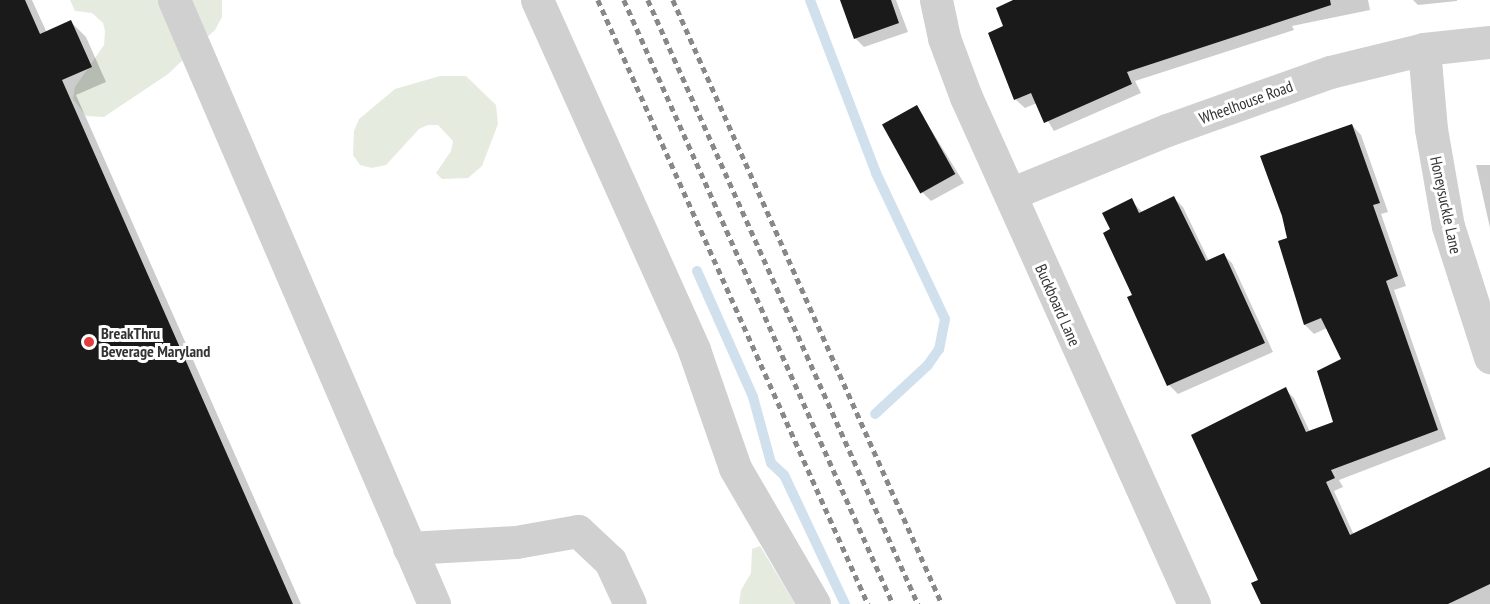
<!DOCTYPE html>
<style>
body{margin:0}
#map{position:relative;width:1490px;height:604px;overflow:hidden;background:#fff;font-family:"PT Sans Narrow",sans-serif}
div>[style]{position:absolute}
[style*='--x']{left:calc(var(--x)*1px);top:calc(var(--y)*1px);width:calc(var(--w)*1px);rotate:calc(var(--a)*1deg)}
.green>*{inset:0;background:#e5ecdf}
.shadow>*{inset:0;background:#0003}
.stream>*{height:10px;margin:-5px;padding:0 5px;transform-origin:5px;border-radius:5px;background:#d0e0ed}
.building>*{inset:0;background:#1a1a1a;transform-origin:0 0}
.minor>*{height:33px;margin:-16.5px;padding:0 16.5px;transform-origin:16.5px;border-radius:16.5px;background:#d0d0d0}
.rail>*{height:4.5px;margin-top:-2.25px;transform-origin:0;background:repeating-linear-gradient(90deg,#888 0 6px,transparent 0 10.5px)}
.dots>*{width:16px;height:16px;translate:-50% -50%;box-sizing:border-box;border:3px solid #fff;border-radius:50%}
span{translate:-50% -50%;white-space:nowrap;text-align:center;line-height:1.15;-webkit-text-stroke:6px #fff;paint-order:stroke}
.street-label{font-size:16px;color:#333}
.poi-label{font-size:16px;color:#333;font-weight:700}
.left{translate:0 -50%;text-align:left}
</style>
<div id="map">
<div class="green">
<i style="clip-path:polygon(70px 0,222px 0,222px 17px,215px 30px,168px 74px,104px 117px,86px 116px,73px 99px,75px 87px,104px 45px,105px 31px,103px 23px,92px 13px,75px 11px)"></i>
<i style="clip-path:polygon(440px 76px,466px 76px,496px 105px,498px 124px,482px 166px,468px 178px,442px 179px,436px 173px,451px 151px,453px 141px,438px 125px,428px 125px,419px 129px,386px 165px,372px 168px,360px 165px,353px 155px,354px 131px,359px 119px,395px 89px)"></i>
<i style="clip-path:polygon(760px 546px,788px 592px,795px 604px,739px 604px,741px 590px,751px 573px,752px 549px)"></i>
</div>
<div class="shadow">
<i style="clip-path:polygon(0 0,32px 0,47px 33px,71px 22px,86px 37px,106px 82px,76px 95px,301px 604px,0 604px)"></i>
<i style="clip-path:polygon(842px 0,896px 0,908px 32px,864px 47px,855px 38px)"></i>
<i style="clip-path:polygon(1017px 0,1368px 0,1370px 10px,1292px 26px,1294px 30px,1135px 81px,1141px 93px,1054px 131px,1037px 103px,1025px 108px,1015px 99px,1005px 27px)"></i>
<i style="clip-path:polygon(1413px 0,1457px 0,1457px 1px,1418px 5px)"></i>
<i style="clip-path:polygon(917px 107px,964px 183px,931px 201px,922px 192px)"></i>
<i style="clip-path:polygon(1352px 125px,1361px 135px,1388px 212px,1381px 214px,1406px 286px,1394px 290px,1446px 439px,1339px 480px,1343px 487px,1334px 491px,1354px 535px,1490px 500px,1490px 604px,1263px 604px,1260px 581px,1285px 389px,1294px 398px,1310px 432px,1335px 423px,1343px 360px,1327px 328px,1314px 334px,1305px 325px,1289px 239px)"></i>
<i style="clip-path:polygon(1476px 165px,1490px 165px,1490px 229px,1490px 228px)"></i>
<i style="clip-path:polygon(1174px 198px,1183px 207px,1209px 261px,1223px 254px,1232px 263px,1273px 352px,1178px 394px,1169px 385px,1129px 298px,1134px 296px,1112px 230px,1131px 200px,1143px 213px)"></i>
</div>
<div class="stream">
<i style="--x:810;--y:0;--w:185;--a:69.1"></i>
<i style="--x:876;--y:173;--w:161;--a:64.7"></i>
<i style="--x:945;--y:319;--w:31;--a:101"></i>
<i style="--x:939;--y:349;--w:19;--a:125"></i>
<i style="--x:928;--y:365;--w:72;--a:137.2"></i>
<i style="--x:697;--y:271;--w:138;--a:66"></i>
<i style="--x:753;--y:397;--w:68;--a:74.7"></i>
<i style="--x:771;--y:463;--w:18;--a:43"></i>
<i style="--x:784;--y:475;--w:143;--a:64.7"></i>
</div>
<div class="building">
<i style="clip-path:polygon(0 0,25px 0,40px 34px,71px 20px,92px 67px,62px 80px,293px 604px,0 604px)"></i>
<i style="clip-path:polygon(840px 0,891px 0,899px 23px,854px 39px)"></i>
<i style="clip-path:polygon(1013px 0,1330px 0,1331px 5px,1127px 72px,1132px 84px,1044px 123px,1031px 93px,1014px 100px,988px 33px,1003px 26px,996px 8px)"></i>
<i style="left:917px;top:105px;width:79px;height:40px;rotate:61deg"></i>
<i style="clip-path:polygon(1352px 124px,1380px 203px,1373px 205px,1398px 276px,1386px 281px,1438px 430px,1331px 470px,1335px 478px,1326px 482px,1350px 535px,1490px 467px,1490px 584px,1448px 604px,1261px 604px,1251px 583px,1258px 580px,1191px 435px,1286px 387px,1306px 432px,1333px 422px,1317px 371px,1341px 359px,1321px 318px,1304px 325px,1278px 241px,1287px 238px,1282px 216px,1260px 156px)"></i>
<i style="clip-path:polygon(1174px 196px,1206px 261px,1224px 253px,1265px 343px,1167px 386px,1127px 297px,1132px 295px,1103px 233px,1110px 229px,1102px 213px,1132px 198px,1139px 213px)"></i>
</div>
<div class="minor">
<i style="--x:174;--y:0;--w:658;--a:66.71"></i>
<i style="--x:537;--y:0;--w:384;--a:65.8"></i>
<i style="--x:694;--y:350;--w:125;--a:70.8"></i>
<i style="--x:735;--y:468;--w:157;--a:59.8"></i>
<i style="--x:936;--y:0;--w:39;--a:78"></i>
<i style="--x:944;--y:38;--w:63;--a:69.6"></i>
<i style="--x:966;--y:97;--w:556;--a:65.79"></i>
<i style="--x:1424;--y:49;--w:80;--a:85"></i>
<i style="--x:1431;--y:129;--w:98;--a:80.1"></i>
<i style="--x:1448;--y:226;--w:138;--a:72.2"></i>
<i style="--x:1010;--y:194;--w:170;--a:-22.2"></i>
<i style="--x:1167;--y:130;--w:173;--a:-19.6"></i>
<i style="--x:1330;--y:72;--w:97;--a:-13.7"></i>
<i style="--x:1424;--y:49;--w:66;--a:-6.1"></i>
<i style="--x:409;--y:548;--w:107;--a:-3.2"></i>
<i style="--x:516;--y:542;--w:63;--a:-10.1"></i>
<i style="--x:578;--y:531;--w:44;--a:43.2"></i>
<i style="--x:610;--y:561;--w:47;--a:65.1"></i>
</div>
<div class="rail">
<i style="--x:598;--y:0;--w:662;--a:65.91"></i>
<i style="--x:624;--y:0;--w:661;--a:65.99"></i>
<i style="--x:648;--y:0;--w:662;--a:65.91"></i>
<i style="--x:673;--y:0;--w:661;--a:65.99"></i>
</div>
<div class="dots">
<i style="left:89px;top:342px;background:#e13d3e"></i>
</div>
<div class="street-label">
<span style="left:1246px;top:102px;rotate:-20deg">Wheelhouse Road</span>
<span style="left:1446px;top:205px;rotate:78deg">Honeysuckle Lane</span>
<span style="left:1058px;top:305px;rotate:66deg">Buckboard Lane</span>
</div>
<div class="poi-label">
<span class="left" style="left:101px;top:342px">BreakThru<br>Beverage Maryland</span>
</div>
</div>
